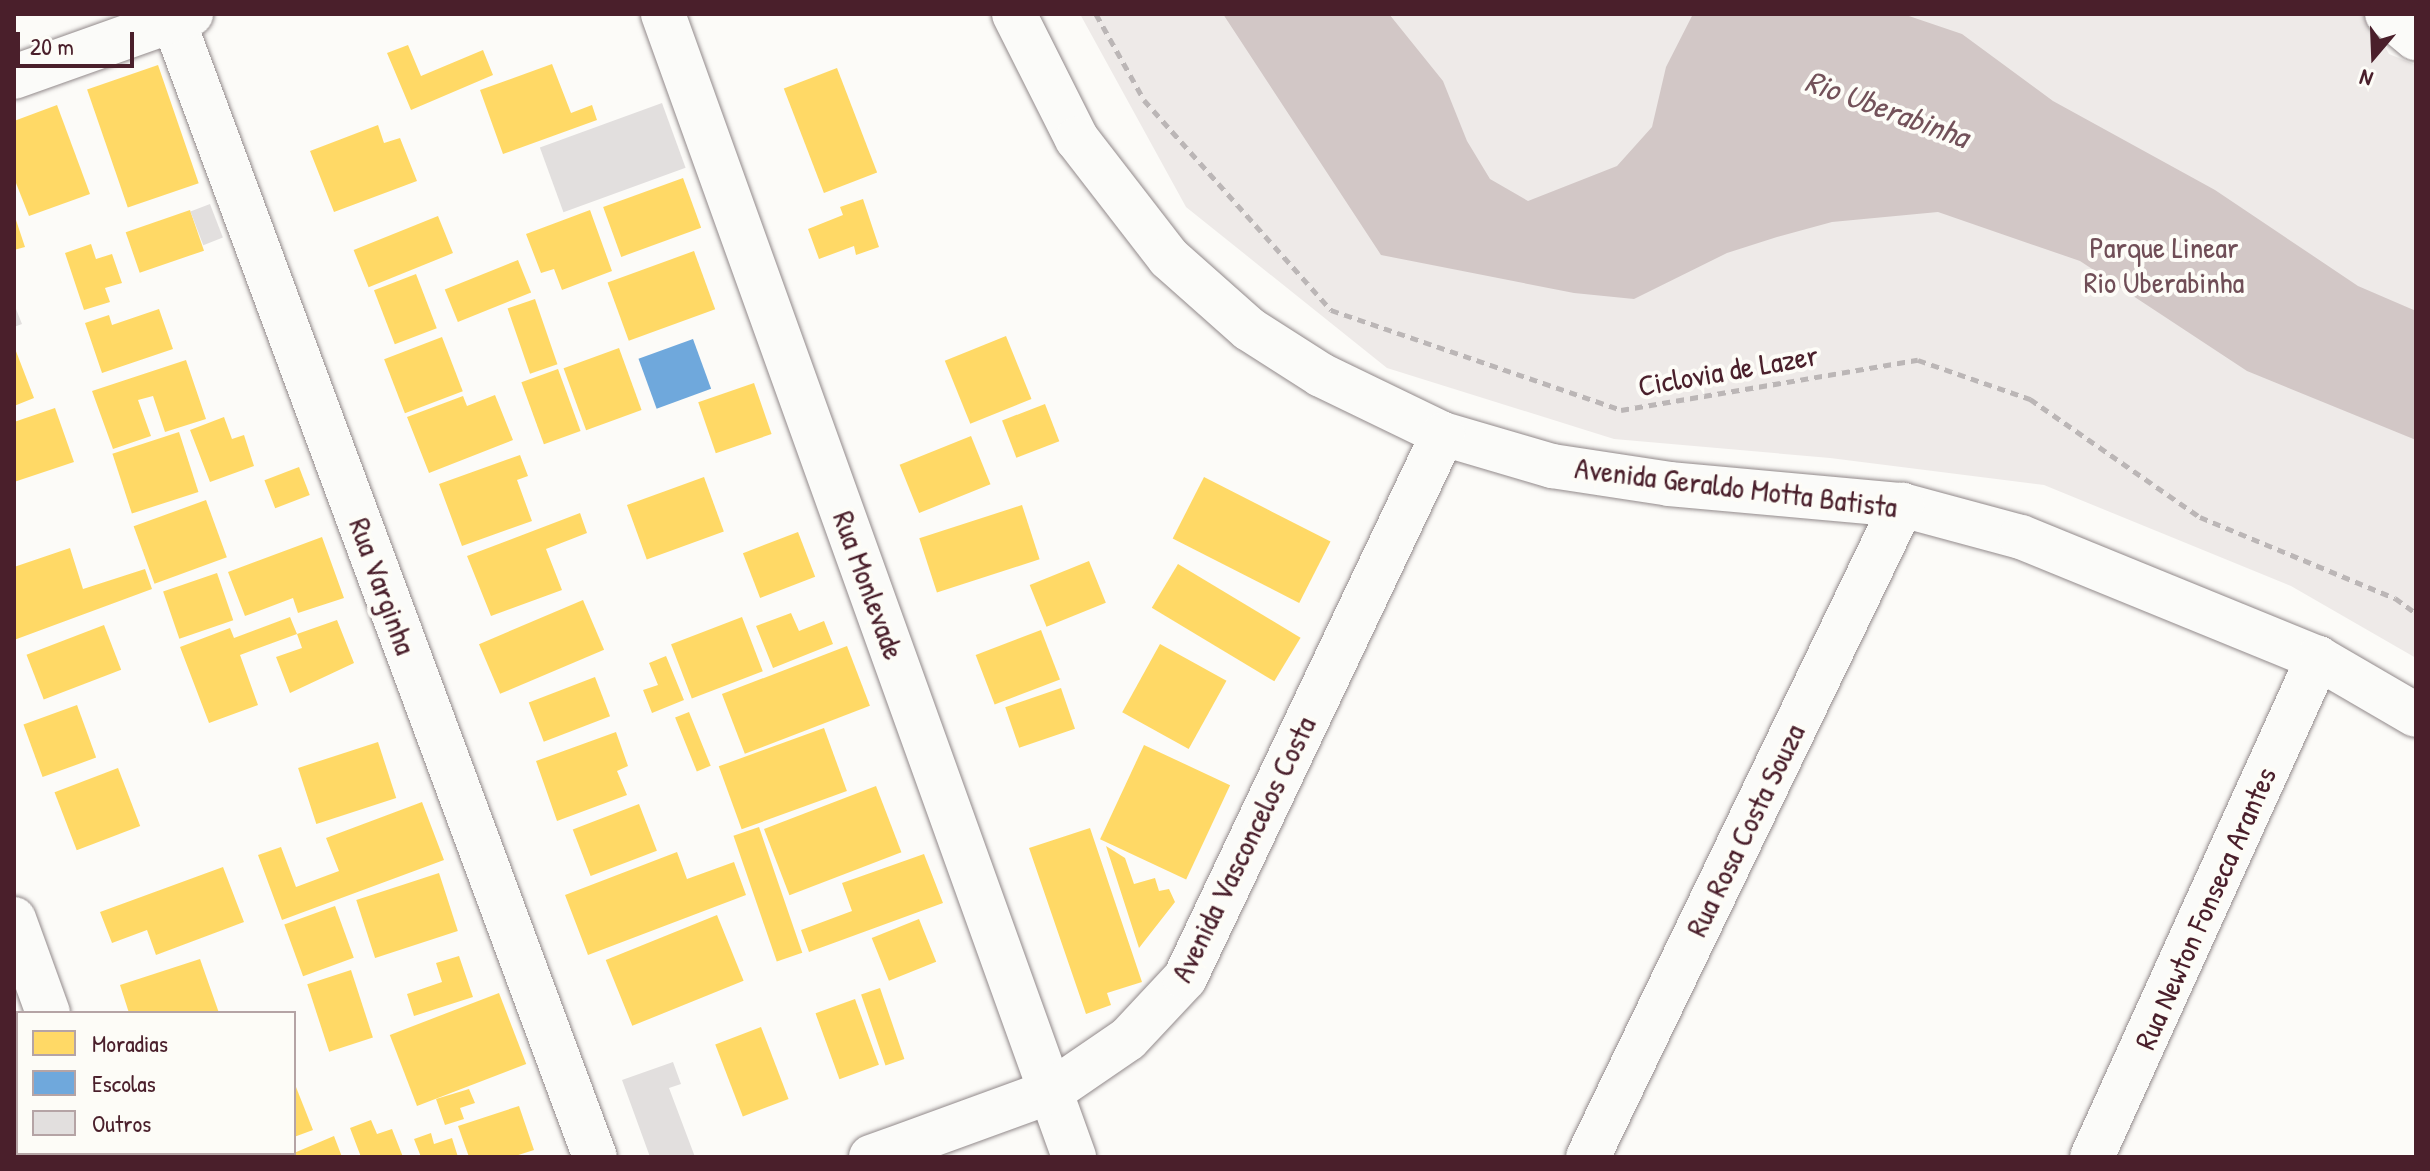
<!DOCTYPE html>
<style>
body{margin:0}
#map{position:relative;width:2430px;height:1171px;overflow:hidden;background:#fcfbf8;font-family:"Patrick Hand",sans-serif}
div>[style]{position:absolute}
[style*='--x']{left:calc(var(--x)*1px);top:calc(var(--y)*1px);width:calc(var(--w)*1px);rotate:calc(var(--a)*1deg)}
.green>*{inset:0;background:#eeeae8}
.water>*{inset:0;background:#d2c7c6}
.homes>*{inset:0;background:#ffd966;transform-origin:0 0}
.schools>*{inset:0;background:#6fa8dc;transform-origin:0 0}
.building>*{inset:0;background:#e2dfde;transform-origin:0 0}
.path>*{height:5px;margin-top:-2.5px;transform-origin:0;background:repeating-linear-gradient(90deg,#bbb6b6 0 8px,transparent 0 14px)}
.roads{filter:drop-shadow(0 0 2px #928a8b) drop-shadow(0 0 2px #928a8b)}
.minor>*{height:44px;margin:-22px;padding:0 22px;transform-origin:22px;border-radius:22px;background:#fbfbf9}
span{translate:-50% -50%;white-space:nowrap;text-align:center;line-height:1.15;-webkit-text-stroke:8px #fdfcf7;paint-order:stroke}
.park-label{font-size:30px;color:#704e57}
.street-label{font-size:30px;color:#4a1f2b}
.water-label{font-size:32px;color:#73525a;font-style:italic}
.frame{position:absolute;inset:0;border:16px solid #4a1f2b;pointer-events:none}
.legend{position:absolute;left:16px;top:1011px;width:280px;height:144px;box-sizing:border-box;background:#fdfcf7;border:2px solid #b5a4a5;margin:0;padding:10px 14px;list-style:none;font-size:24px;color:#4a1f2b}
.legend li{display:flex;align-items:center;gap:16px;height:40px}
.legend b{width:40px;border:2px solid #b5a4a5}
.north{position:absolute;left:2334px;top:16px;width:80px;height:80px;-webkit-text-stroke:6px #fdfcf7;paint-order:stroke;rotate:199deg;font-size:22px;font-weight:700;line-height:32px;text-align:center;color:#4a1f2b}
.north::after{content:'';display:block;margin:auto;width:28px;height:36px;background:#4a1f2b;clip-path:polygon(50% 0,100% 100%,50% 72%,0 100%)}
.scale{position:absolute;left:16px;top:32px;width:118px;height:36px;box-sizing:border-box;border:4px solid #4a1f2b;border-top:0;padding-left:10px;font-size:24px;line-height:28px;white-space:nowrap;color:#4a1f2b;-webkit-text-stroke:6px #fdfcf7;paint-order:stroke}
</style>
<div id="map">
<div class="green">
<i style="clip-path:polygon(1080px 14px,2367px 14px,2389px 54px,2416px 65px,2416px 658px,2291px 586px,2044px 485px,1830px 458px,1614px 439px,1387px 368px,1186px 207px)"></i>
</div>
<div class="water">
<i style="clip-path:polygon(1223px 14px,1389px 14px,1443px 81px,1467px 141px,1490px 179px,1528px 201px,1617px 166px,1652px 127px,1666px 67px,1693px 14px,1903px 14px,1962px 34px,2053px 101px,2215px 190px,2358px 286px,2416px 311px,2416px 440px,2247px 371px,2080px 261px,1938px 212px,1832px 222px,1777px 237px,1727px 253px,1634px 299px,1574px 293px,1381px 255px)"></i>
</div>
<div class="homes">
<i style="clip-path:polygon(408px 45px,421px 76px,483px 50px,493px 75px,411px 110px,387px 53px)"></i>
<i style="clip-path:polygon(552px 64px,571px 113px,592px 105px,597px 120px,503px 154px,480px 90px)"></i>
<i style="left:158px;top:65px;width:125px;height:75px;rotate:71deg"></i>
<i style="left:837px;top:68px;width:112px;height:57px;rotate:69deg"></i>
<i style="clip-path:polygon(57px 105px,90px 194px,29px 216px,14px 178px,14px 121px)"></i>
<i style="clip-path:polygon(378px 125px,384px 143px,400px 138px,417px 181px,334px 212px,310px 151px)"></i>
<i style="left:683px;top:178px;width:53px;height:85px;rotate:70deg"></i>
<i style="clip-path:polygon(863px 199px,879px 247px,856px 255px,854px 246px,819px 259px,808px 229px,843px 215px,840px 207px)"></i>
<i style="left:190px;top:210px;width:43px;height:68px;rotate:71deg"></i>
<i style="clip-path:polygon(590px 210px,612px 271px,562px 290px,554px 269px,541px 273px,526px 234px)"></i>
<i style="clip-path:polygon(14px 214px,25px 247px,14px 250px)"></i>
<i style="left:438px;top:216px;width:40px;height:91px;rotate:68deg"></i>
<i style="clip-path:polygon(91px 244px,96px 259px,112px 254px,122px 283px,105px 288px,110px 302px,84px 310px,65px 253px)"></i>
<i style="left:694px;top:251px;width:62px;height:92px;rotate:70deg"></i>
<i style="left:518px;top:260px;width:35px;height:79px;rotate:68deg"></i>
<i style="left:416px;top:274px;width:58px;height:45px;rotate:69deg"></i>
<i style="left:535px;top:299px;width:69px;height:29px;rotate:71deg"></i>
<i style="clip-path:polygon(159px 309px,173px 349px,102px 373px,85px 323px,109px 315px,112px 325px)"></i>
<i style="left:1006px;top:336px;width:68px;height:66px;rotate:68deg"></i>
<i style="left:442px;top:337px;width:58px;height:62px;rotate:69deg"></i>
<i style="clip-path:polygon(14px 346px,34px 398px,14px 406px)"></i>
<i style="left:619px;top:348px;width:66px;height:59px;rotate:70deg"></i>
<i style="clip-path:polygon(186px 360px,206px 419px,165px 432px,153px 396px,138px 400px,151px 436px,113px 449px,92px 391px)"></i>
<i style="left:558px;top:369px;width:66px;height:39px;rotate:70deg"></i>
<i style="left:754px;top:383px;width:54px;height:59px;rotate:71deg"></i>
<i style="clip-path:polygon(495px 395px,513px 440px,429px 473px,407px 417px,463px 396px,467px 406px)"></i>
<i style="left:1045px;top:404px;width:40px;height:46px;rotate:69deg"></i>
<i style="clip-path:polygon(55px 408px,74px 462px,14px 482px,14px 422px)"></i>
<i style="clip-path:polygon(224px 417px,232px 439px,244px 435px,254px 466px,210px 482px,190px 430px)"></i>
<i style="left:179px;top:432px;width:63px;height:70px;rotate:72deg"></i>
<i style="left:971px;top:436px;width:52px;height:77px;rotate:68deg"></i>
<i style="clip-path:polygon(520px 455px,528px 476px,517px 480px,532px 521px,462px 546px,439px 484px)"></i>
<i style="left:299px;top:467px;width:30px;height:37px;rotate:69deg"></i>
<i style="left:704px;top:477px;width:58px;height:82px;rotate:70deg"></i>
<i style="left:1204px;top:477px;width:142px;height:69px;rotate:27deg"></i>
<i style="left:206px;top:500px;width:61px;height:77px;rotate:70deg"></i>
<i style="left:1022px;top:505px;width:57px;height:108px;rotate:72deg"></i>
<i style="clip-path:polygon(580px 513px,587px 533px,546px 549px,562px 590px,491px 616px,467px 556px)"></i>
<i style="left:798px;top:532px;width:48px;height:59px;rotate:69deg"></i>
<i style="clip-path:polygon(322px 537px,344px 598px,298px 613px,293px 598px,245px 616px,228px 572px)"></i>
<i style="clip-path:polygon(70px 548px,83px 589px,145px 569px,152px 589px,14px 640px,14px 567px)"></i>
<i style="left:1089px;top:561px;width:45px;height:64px;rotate:68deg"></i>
<i style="left:1178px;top:564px;width:143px;height:51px;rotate:31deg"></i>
<i style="left:217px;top:573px;width:50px;height:57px;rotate:71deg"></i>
<i style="left:583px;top:600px;width:54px;height:113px;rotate:67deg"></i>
<i style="clip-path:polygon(791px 613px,799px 631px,824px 621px,833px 644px,773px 668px,756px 626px)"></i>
<i style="clip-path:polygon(290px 617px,297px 634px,240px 655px,258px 705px,209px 723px,180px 647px,230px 628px,234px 638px)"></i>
<i style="left:742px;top:617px;width:58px;height:76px;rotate:69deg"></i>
<i style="clip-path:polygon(337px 620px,354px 663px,290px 693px,276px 657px,302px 648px,297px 634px)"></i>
<i style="left:104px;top:625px;width:48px;height:83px;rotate:69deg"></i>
<i style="left:1041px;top:630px;width:53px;height:70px;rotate:69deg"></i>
<i style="left:1160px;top:644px;width:76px;height:78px;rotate:29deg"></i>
<i style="left:847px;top:646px;width:64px;height:134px;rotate:69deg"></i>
<i style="clip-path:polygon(666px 656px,684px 700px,652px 713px,643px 690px,658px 685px,649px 663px)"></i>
<i style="left:595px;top:677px;width:42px;height:71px;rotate:69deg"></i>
<i style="left:1061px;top:688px;width:43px;height:59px;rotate:71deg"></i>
<i style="left:77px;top:705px;width:56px;height:57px;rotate:70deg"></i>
<i style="left:689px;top:712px;width:58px;height:15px;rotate:68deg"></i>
<i style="left:824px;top:728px;width:67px;height:112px;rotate:70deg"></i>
<i style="clip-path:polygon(616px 732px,628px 766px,617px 771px,627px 795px,557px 821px,536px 761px)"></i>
<i style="left:378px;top:742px;width:59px;height:84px;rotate:72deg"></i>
<i style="left:1144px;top:745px;width:95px;height:104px;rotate:25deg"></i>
<i style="left:118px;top:768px;width:62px;height:68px;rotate:69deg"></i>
<i style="left:876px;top:786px;width:71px;height:120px;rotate:69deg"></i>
<i style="clip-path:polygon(422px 802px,444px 860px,282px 920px,258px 855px,281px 847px,296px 887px,339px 871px,326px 838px)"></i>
<i style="left:639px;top:804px;width:50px;height:71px;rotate:69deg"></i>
<i style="left:759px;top:827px;width:133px;height:27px;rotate:71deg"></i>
<i style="clip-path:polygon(1090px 828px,1142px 982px,1107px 993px,1111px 1005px,1086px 1014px,1029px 848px)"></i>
<i style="clip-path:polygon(1106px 846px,1125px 858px,1134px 884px,1155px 878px,1159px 891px,1169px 889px,1175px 902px,1139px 948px)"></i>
<i style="clip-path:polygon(677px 852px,687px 879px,734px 862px,746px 895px,588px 955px,565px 895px)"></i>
<i style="clip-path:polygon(924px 854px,943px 903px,809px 952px,801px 930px,852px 911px,842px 883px)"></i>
<i style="clip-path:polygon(223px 867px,244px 922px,156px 955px,147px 930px,112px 943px,100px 912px)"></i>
<i style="left:439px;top:873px;width:61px;height:87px;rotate:72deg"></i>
<i style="left:335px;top:906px;width:55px;height:54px;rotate:70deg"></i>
<i style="left:717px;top:915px;width:71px;height:120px;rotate:68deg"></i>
<i style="left:919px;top:919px;width:46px;height:51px;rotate:68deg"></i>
<i style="clip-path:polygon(459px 956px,473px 997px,414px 1016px,407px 994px,442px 982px,436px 963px)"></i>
<i style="clip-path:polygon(200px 959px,219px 1013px,129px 1013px,120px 985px)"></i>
<i style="left:351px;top:970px;width:71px;height:46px;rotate:72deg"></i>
<i style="left:880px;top:988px;width:75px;height:20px;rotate:71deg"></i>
<i style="left:499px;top:993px;width:76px;height:117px;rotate:69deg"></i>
<i style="left:855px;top:999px;width:70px;height:42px;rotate:70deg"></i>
<i style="left:761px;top:1027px;width:77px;height:49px;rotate:69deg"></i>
<i style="clip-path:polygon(294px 1082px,313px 1130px,294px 1137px)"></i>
<i style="clip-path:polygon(469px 1089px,475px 1103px,460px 1108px,464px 1119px,445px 1125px,436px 1099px)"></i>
<i style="clip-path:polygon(519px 1106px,534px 1150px,512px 1157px,469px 1157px,458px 1126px)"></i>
<i style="clip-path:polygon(371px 1120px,377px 1134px,392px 1129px,403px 1157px,361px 1157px,350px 1128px)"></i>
<i style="clip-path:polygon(431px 1133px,434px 1144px,452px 1138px,458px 1157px,421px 1157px,414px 1139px)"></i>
<i style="clip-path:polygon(334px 1136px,342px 1157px,280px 1157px,294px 1153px)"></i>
<i style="clip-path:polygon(188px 1153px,249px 1153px,190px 1157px)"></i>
</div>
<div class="schools">
<i style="left:693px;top:339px;width:53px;height:58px;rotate:70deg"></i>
</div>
<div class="building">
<i style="left:662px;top:103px;width:69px;height:130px;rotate:70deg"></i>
<i style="left:210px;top:204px;width:36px;height:21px;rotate:69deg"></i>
<i style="clip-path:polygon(14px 304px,22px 324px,14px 327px)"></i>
<i style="clip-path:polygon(673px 1062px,681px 1084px,669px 1088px,695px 1157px,650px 1157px,622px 1080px)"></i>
</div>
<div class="path">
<i style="--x:1096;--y:14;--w:98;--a:60.8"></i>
<i style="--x:1144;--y:100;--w:281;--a:48.3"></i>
<i style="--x:1331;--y:310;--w:307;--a:19"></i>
<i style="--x:1621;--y:410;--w:301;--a:-9.6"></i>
<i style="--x:1918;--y:360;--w:119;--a:19.2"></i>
<i style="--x:2030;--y:399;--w:207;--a:34.8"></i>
<i style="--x:2200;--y:517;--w:211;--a:22.6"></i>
<i style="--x:2395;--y:598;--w:26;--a:36"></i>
</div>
<div class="roads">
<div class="minor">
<i style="--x:171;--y:14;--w:1219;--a:69.65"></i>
<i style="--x:663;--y:14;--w:1215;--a:70.22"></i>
<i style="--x:1014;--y:14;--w:140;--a:63.3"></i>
<i style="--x:1077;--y:139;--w:150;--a:52.3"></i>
<i style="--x:1169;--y:258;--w:107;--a:41.6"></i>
<i style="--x:1249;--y:329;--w:85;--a:32.6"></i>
<i style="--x:1321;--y:375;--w:136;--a:25.8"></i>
<i style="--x:1443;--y:434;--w:114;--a:16.4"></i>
<i style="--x:1552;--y:466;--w:118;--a:8.7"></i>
<i style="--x:1669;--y:484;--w:234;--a:5.2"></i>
<i style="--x:1902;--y:505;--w:123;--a:15.1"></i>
<i style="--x:2021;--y:537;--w:321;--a:22.2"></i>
<i style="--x:2318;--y:658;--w:113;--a:30.2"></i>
<i style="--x:2387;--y:14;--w:38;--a:40"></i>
<i style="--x:14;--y:77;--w:188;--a:-19.6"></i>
<i style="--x:14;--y:919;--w:100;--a:70.1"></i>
<i style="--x:99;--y:1153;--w:4;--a:76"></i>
<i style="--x:871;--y:1157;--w:193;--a:-20"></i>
<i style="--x:1052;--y:1091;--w:92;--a:-34.4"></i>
<i style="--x:1128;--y:1039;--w:83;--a:-46.9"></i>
<i style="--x:1185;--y:978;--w:602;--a:-64.63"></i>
<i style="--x:1588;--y:1157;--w:724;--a:-64.28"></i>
<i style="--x:2092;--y:1157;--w:548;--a:-65.63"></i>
</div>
</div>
<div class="park-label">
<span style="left:2164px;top:264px">Parque Linear<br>Rio Uberabinha</span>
</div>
<div class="street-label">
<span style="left:1728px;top:370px;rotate:-10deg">Ciclovia de Lazer</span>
<span style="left:1736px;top:487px;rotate:7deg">Avenida Geraldo Motta Batista</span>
<span style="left:869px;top:585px;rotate:70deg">Rua Monlevade</span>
<span style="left:383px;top:586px;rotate:70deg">Rua Varginha</span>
<span style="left:1745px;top:830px;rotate:-64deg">Rua Rosa Costa Souza</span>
<span style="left:1243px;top:849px;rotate:-64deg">Avenida Vasconcelos Costa</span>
<span style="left:2205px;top:908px;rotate:-66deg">Rua Newton Fonseca Arantes</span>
</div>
<div class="water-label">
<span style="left:1887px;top:109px;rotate:20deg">Rio Uberabinha</span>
</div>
<div class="frame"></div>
<ul class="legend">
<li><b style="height:22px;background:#ffd966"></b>Moradias</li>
<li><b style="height:22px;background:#6fa8dc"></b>Escolas</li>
<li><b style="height:22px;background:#e2dfde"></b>Outros</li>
</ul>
<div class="north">N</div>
<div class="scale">20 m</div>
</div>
